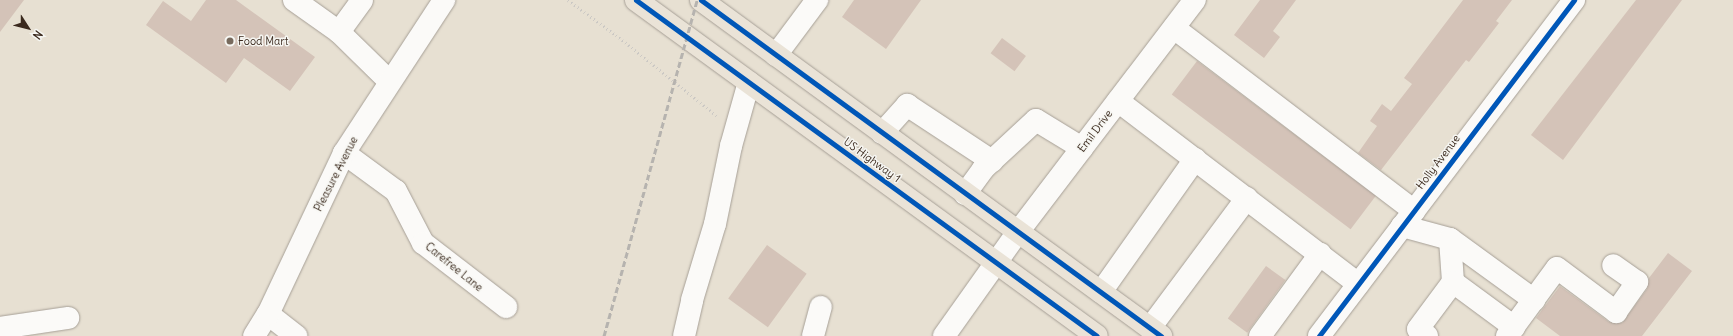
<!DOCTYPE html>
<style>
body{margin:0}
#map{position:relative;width:1733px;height:336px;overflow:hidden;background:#e7e0d2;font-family:Delius,sans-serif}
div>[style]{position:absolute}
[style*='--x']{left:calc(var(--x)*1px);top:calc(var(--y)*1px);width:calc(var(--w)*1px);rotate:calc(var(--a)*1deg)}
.building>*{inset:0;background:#d4c3b8;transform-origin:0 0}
.path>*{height:2.5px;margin-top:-1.25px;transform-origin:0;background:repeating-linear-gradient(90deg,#cbc8c4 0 1px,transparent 0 4px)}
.roads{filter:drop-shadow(0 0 1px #a69f96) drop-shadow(0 0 1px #a69f96)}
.minor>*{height:22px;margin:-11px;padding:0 11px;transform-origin:11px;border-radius:11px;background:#fbfaf8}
.major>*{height:22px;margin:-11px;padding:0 11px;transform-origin:11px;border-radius:11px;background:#eae3d7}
.rail>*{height:3px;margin-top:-1.5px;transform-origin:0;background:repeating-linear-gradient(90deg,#b6b3af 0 6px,transparent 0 9px)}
.cycleway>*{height:5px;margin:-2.5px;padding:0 2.5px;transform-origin:2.5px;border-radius:2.5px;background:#0057b8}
.dots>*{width:11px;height:11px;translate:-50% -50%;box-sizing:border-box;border:2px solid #f6f6f2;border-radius:50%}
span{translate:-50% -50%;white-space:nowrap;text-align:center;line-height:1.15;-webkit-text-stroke:3px #f6f6f2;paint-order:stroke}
.poi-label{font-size:11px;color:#3b2a1e}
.left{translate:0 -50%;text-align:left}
.street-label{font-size:11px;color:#3b2a1e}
.north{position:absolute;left:8px;top:8px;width:40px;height:40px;-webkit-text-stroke:3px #f6f6f2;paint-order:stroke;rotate:126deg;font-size:11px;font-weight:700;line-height:16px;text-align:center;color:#3b2a1e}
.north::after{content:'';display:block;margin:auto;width:14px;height:18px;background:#3b2a1e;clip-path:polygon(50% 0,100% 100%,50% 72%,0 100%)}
</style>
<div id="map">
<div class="building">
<i style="clip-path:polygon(0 0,24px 0,0 32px)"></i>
<i style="clip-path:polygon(206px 0,236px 0,315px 57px,290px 91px,244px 58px,226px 83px,146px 25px,163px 1px,191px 21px)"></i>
<i style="clip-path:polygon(854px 0,921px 0,886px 49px,842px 17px)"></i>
<i style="clip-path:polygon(1260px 0,1296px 0,1273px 31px,1280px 37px,1264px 58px,1234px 35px)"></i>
<i style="clip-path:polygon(1463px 0,1512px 0,1496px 21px,1499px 23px,1469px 62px,1466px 60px,1381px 170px,1358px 153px,1377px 126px,1370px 121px,1382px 104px,1391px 111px,1412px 84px,1404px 78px)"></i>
<i style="clip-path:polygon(1636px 0,1682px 0,1563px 160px,1531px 135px)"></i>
<i style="left:1002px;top:38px;width:30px;height:19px;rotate:37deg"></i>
<i style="left:1197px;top:61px;width:224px;height:42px;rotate:37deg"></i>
<i style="left:767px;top:245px;width:49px;height:66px;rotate:36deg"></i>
<i style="clip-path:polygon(1668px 253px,1692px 271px,1642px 336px,1560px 336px,1536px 318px,1560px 286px,1609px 322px,1622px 323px,1647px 289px,1649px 278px)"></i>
<i style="left:1266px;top:266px;width:24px;height:65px;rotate:36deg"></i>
</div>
<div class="path">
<i style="--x:568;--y:0;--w:59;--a:36.1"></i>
<i style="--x:616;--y:35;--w:129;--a:38.7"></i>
</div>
<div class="roads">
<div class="minor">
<i style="--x:294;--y:0;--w:55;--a:35.4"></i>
<i style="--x:339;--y:32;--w:71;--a:44.4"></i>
<i style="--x:1174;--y:28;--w:302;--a:37.3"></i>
<i style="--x:339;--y:32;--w:39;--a:-54"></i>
<i style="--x:776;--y:55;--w:69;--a:-53.3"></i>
<i style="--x:1118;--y:101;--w:302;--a:37.3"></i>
<i style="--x:882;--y:133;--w:38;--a:-48"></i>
<i style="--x:907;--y:105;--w:102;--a:33.4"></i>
<i style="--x:344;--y:153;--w:64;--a:36.2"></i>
<i style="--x:396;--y:191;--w:59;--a:62.6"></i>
<i style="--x:423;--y:243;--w:105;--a:37.6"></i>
<i style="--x:965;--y:194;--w:31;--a:-54"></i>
<i style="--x:983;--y:169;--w:72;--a:-42.8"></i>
<i style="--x:1036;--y:120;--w:54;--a:31.3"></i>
<i style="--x:1402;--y:226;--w:50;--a:15.2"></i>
<i style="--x:1450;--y:239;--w:104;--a:36"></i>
<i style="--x:1450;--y:239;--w:43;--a:86"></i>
<i style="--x:1101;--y:292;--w:163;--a:-54.7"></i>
<i style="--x:268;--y:314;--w:36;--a:38"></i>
<i style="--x:0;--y:328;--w:69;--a:-8.4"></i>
<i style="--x:1150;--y:328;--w:162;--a:-53.3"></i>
<i style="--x:254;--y:336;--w:26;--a:-58"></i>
<i style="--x:268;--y:314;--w:178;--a:-64.7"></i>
<i style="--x:344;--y:153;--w:183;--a:-56.8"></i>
<i style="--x:684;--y:336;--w:37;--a:-77"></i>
<i style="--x:692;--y:300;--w:79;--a:-73.2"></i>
<i style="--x:715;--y:224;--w:80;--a:-78.4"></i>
<i style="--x:731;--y:146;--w:66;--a:-74.3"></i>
<i style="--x:813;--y:336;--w:30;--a:-75"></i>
<i style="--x:944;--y:336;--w:128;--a:-54.6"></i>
<i style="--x:1018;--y:232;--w:292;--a:-52.7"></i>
<i style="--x:1260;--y:336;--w:102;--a:-53.8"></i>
<i style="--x:1319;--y:336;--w:422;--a:-52.8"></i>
<i style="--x:1427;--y:336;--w:11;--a:-142"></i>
<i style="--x:1418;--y:329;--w:59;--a:-53.3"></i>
<i style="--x:1453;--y:282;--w:76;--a:36.4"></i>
<i style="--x:1507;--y:336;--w:84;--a:-53.7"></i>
<i style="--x:1557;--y:268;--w:74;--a:36.7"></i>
<i style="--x:1616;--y:312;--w:37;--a:-55"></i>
<i style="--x:1637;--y:282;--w:29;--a:-145"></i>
</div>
<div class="major">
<i style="--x:636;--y:0;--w:570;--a:36.09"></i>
<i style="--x:701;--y:0;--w:570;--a:36.15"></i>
</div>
</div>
<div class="rail">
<i style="--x:604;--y:336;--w:349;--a:-74.5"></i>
</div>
<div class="cycleway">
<i style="--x:636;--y:0;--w:570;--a:36.09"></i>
<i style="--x:701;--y:0;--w:570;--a:36.15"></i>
<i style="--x:1319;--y:336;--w:422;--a:-52.8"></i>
</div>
<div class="dots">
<i style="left:230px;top:41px;background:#776a5d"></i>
</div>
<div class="poi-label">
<span class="left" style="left:238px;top:41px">Food Mart</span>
</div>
<div class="street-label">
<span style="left:1095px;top:131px;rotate:-53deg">Emil Drive</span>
<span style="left:872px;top:160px;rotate:36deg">US Highway 1</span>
<span style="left:1438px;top:162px;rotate:-53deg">Holly Avenue</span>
<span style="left:336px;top:174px;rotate:-63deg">Pleasure Avenue</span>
<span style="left:454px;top:267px;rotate:39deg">Carefree Lane</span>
</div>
<div class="north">N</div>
</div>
